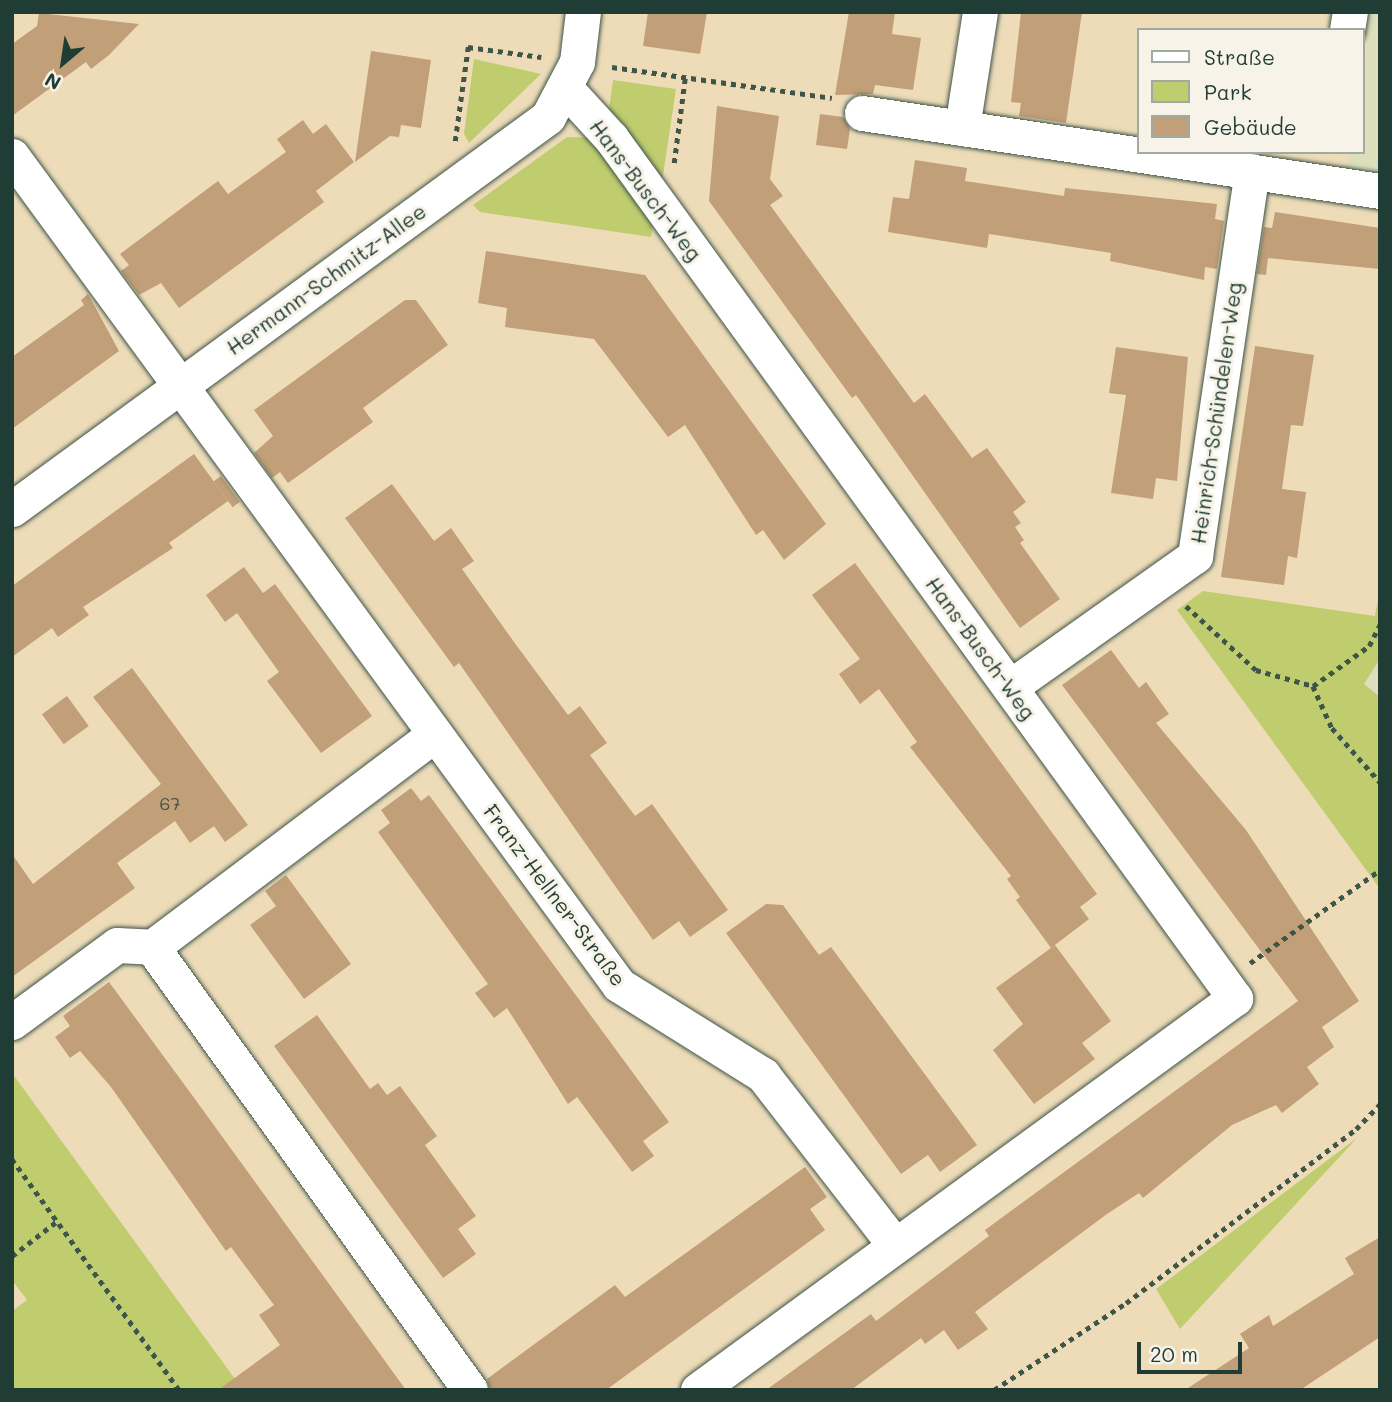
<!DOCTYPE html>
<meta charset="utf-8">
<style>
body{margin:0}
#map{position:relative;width:1392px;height:1402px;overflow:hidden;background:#eedcb9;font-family:Mali,sans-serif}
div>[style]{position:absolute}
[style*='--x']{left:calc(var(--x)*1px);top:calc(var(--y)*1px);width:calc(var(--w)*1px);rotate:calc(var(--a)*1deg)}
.built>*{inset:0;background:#dcdebc}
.green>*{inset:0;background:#bfcd6f}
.building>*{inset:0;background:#c09f79;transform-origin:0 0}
.path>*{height:4.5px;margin-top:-2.25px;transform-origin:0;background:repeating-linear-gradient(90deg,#3e5548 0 5px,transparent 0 10px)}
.roads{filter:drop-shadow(0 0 2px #3e5548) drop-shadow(0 0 2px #3e5548)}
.minor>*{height:35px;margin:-17.5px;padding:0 17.5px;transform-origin:17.5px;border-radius:17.5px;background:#fff}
span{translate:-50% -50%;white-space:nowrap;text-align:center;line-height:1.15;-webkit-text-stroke:6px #f7f3e8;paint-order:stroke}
.number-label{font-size:18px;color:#475645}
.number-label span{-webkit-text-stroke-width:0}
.street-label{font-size:21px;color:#1f3d34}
.frame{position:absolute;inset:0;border:14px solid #1f3d34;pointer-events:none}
.legend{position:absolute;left:1137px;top:28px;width:228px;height:126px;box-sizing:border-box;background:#f7f3e8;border:2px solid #a1aaa0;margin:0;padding:9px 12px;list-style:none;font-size:21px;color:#1f3d34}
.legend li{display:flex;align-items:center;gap:14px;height:35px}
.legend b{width:35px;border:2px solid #a1aaa0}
.north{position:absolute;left:28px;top:28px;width:70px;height:70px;-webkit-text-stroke:5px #f7f3e8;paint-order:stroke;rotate:209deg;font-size:19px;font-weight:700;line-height:28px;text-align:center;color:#1f3d34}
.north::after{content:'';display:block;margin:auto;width:24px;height:32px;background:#1f3d34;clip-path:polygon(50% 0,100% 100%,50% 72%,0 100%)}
.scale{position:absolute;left:1137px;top:1342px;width:105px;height:32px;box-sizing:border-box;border:4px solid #1f3d34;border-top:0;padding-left:9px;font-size:21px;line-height:24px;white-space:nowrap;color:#1f3d34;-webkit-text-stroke:5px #f7f3e8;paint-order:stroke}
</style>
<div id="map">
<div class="built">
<i style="clip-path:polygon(1369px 12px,1380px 12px,1380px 176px,1346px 171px,1349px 152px,1362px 152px)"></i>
<i style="clip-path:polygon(1380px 659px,1380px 696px,1364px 684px)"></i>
</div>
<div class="green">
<i style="clip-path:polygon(474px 59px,541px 74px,469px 143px,464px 134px)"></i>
<i style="clip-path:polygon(613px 80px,676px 89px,662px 182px,609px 109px)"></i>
<i style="clip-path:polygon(567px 137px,593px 138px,654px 220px,651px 237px,480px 212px,473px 205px)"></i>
<i style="clip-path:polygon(1380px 588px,1380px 659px,1364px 684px,1380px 697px,1380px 889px,1177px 610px,1203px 591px,1375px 616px)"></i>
<i style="clip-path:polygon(12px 1073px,243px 1390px,12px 1390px,12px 1311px,27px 1300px,12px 1280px)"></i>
<i style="clip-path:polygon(1357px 1138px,1180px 1329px,1156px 1289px)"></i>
</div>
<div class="building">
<i style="clip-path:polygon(648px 12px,707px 12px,700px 54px,643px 46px)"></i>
<i style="clip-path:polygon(849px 12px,895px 12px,892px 34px,921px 38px,913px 90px,875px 85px,873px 94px,835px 95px)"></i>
<i style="clip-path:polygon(1021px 12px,1082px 12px,1066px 123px,1019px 116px,1021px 103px,1011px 102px)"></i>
<i style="clip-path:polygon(39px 13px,139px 24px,109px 55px,91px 69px,86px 62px,12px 116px,12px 44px,37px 26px)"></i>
<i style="clip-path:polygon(371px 51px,431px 60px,421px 128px,401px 125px,399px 137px,390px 136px,355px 162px)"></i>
<i style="clip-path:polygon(717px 106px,779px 116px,770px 179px,783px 196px,770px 205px,914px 403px,925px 394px,972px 458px,987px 448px,1026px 502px,1013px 512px,1021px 523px,1015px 527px,1024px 540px,1020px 543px,1060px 599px,1020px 628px,856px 395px,852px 398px,709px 201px)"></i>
<i style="clip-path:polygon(820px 114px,843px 117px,850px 129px,847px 149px,816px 145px)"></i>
<i style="clip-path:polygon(303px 120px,313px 134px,326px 124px,354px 162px,316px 191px,324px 202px,179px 308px,161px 283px,139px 295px,121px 271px,129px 265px,120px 254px,218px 181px,228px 194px,286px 152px,277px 139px)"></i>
<i style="clip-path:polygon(915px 160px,967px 168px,965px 181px,1064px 196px,1065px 188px,1217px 204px,1215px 219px,1224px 221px,1217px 269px,1205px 267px,1204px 280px,1110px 261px,1111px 253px,1041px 242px,989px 234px,987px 248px,888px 232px,893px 197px,909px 199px)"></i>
<i style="clip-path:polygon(1275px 212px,1380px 228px,1380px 269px,1268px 258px,1266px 275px,1257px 274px,1264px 227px,1272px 228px)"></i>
<i style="clip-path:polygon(486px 251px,645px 275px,826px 524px,784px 560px,763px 530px,756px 535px,685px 425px,668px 437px,594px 339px,505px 327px,507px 308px,478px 303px)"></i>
<i style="clip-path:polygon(88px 294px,119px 351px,12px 429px,12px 357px,84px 305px,81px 300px)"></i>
<i style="clip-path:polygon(405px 300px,416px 300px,448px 345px,363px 408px,373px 422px,288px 483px,280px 472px,272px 478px,254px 453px,273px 436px,254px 410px)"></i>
<i style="clip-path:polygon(1255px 346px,1314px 355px,1303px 426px,1291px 425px,1282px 489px,1306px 492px,1297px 558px,1288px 556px,1284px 585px,1221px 577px)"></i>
<i style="clip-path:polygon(1116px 347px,1188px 357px,1177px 481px,1156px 478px,1153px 499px,1111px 493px,1126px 395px,1109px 393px)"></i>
<i style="clip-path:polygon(194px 454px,228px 501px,169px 543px,173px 548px,83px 607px,89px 615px,58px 637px,52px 628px,12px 657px,12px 586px)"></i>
<i style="left:221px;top:476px;width:32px;height:9px;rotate:54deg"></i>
<i style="clip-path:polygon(392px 484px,434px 541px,451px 528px,474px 561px,462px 569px,514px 642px,568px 715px,580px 706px,607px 743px,590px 755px,612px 785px,635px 816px,652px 804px,728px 910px,690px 937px,679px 921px,653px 940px,459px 663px,454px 667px,345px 518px)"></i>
<i style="clip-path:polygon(855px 563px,1097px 894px,1080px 907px,1089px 919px,1051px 948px,1016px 900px,1020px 897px,1007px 879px,1011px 876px,910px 747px,917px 742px,879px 689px,860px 704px,839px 674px,860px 659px,812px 595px)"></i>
<i style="clip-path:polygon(244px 567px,263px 593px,275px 584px,372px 716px,321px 753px,267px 681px,279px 672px,237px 613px,225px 622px,206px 595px)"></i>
<i style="clip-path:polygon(1111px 650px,1139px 688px,1146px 682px,1169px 714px,1156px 723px,1246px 830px,1359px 1001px,1322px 1027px,1334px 1047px,1307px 1067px,1319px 1084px,1282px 1113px,1276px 1105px,1232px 1125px,1143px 1198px,1139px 1193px,1107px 1214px,975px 1312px,988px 1329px,958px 1350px,944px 1330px,925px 1344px,921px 1338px,851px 1390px,766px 1390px,871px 1314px,876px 1321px,989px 1236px,985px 1230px,1298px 1001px,1062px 685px)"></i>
<i style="clip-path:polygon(132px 668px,248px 825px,225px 842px,214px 826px,190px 843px,175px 821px,117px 863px,135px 888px,12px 977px,12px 854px,33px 884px,161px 784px,93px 697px)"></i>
<i style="left:67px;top:696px;width:37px;height:31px;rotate:54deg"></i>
<i style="clip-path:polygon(411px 788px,421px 801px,429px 795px,669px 1122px,643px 1141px,654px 1156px,632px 1172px,577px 1097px,568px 1104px,507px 1008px,494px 1018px,475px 993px,488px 984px,378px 832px,390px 823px,381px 810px)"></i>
<i style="clip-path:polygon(286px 875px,351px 964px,304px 999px,250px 925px,276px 906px,265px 891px)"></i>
<i style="clip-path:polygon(766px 904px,783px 905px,819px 955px,831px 947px,977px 1145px,940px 1172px,928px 1155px,901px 1174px,726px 933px)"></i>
<i style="clip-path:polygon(1055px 945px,1111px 1021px,1082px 1043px,1095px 1059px,1034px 1104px,993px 1050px,1023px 1024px,996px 988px)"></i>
<i style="clip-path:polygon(109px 982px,192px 1095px,406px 1390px,218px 1390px,280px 1345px,259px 1315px,274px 1305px,231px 1247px,226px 1251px,111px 1087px,80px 1051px,70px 1058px,55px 1037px,70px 1026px,63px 1016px)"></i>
<i style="clip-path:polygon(317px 1015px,370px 1089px,378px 1083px,387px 1095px,400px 1086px,437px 1136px,425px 1145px,476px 1216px,458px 1229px,476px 1254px,443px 1278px,274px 1046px)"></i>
<i style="clip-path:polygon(805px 1167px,827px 1197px,810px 1209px,825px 1230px,606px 1390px,490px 1390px,487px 1379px,615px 1285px,625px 1297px)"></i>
<i style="clip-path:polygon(1380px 1237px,1380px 1337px,1300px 1390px,1185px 1390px,1249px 1348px,1240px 1334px,1269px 1315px,1273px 1326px,1354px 1274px,1345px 1258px)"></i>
</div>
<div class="path">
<i style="--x:612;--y:67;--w:222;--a:8"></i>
<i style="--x:455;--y:141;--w:95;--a:-82.1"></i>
<i style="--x:468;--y:47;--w:74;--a:7.8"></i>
<i style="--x:674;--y:163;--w:86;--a:-82.6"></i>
<i style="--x:1186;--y:606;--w:95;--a:42.4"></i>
<i style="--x:1256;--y:670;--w:59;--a:15.7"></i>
<i style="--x:1313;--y:686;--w:69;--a:-35.5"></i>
<i style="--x:1369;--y:646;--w:25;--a:-63"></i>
<i style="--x:1313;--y:686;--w:46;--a:65.7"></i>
<i style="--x:1332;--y:728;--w:72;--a:48.4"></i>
<i style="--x:1250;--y:963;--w:160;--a:-35.6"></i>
<i style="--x:12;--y:1159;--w:285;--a:54.1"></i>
<i style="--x:12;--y:1256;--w:56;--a:-37.7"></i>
<i style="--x:994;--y:1390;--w:158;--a:-33.4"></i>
<i style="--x:1126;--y:1303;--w:288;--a:-37.1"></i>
<i style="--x:1356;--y:1129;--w:35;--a:-46"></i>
</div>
<div class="roads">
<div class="minor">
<i style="--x:1347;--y:30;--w:18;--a:-81"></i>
<i style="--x:567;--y:90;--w:65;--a:47.5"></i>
<i style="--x:611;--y:138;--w:1063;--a:54.04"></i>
<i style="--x:1235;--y:998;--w:665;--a:143.87"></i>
<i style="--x:862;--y:113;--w:524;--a:8.56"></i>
<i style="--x:962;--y:128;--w:117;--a:-81.2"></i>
<i style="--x:12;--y:156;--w:1027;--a:53.79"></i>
<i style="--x:619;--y:985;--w:170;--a:32"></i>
<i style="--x:763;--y:1075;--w:215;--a:52.2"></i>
<i style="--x:12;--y:509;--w:664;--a:-36.18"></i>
<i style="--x:548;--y:117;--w:62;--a:-62.2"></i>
<i style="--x:577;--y:62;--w:50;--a:-83.2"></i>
<i style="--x:1010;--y:687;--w:227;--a:-35.3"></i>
<i style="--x:1195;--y:556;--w:389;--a:-81.6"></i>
<i style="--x:435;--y:734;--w:354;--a:143"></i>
<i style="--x:152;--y:947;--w:545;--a:54.33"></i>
<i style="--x:12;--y:1022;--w:130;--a:-36.3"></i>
<i style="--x:117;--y:945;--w:35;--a:3"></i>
</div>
</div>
<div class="number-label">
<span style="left:170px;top:803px">67</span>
</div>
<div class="street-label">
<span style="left:646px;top:190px;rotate:53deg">Hans-Busch-Weg</span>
<span style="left:326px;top:279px;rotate:-36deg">Hermann-Schmitz-Allee</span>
<span style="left:1216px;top:413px;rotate:-82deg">Heinrich-Schündelen-Weg</span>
<span style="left:981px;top:648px;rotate:54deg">Hans-Busch-Weg</span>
<span style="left:555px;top:895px;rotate:53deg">Franz-Hellner-Straße</span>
</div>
<div class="frame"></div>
<ul class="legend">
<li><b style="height:9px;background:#fff"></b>Straße</li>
<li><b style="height:19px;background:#bfcd6f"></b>Park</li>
<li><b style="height:19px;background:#c09f79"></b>Gebäude</li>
</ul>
<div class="north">N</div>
<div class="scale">20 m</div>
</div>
